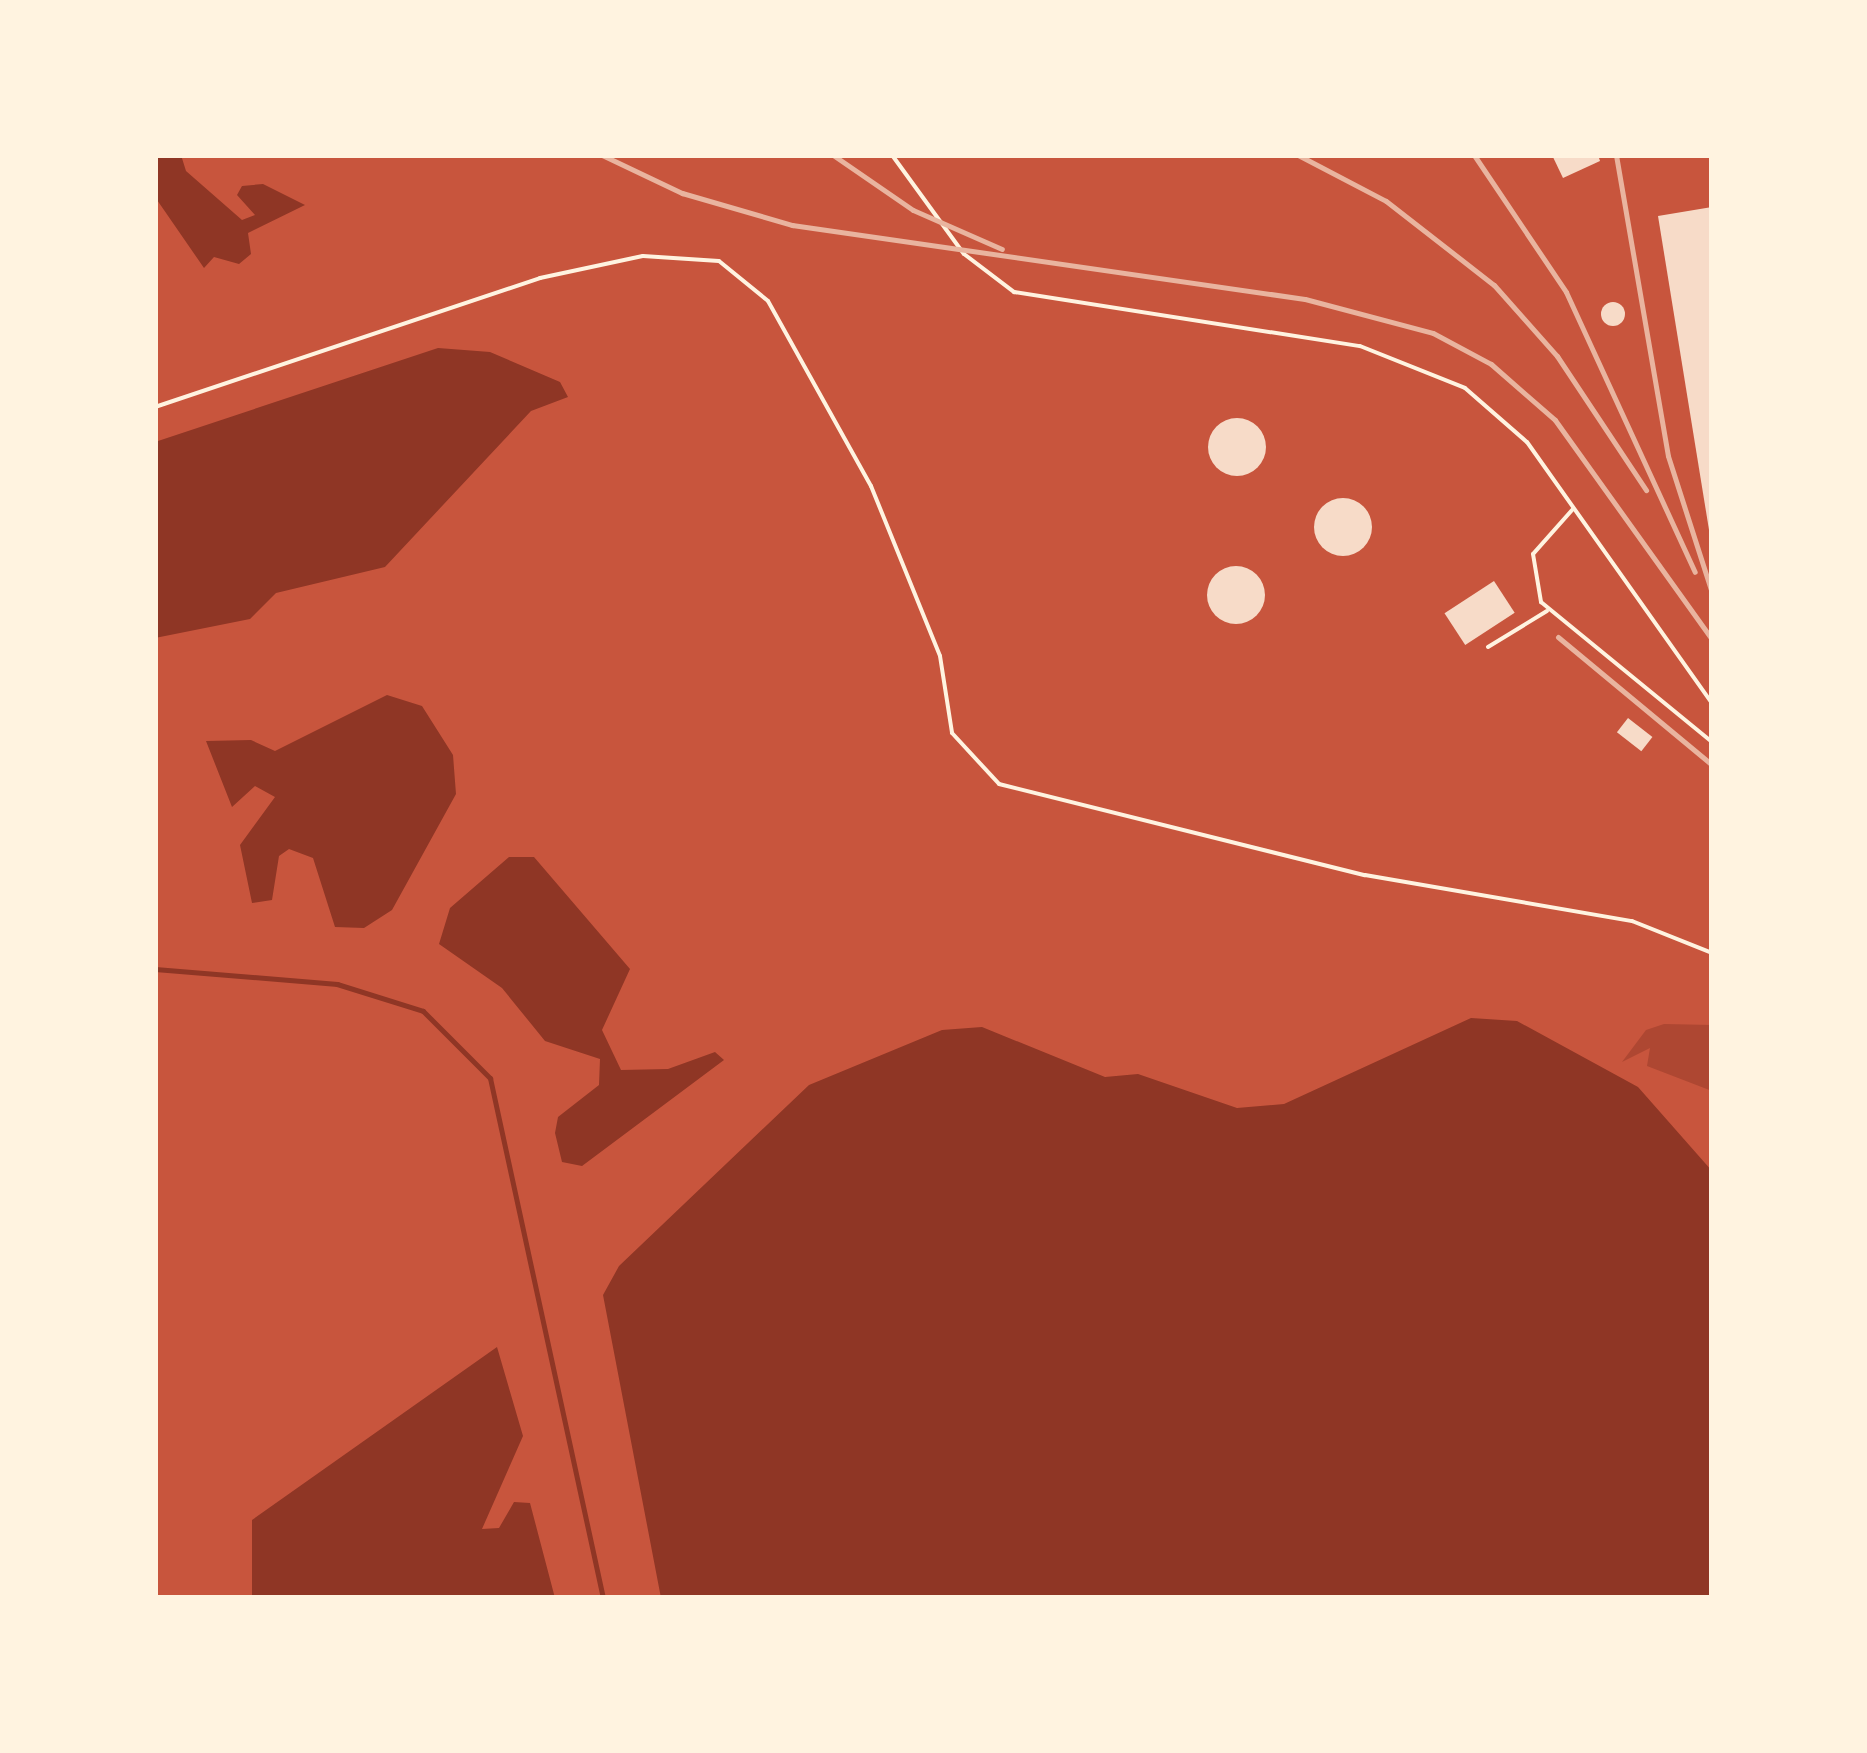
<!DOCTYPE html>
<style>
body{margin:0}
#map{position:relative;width:1867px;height:1753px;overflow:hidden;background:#c8553d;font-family:"Work Sans",sans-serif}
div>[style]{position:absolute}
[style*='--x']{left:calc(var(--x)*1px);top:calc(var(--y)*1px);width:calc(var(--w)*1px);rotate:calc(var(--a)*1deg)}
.green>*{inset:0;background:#ae4732}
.water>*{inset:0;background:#8f3625}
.stream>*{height:5px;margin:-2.5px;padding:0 2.5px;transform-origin:2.5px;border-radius:2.5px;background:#8f3625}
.building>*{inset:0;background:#f7dbc8;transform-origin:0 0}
.round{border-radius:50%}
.service>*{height:4px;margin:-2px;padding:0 2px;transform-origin:2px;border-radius:2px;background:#fff3e0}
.rail>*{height:5px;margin:-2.5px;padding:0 2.5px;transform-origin:2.5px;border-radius:2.5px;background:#e9b49f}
span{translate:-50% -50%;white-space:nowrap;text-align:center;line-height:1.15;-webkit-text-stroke:10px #fff3e0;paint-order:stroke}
.frame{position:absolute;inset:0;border:158px solid #fff3e0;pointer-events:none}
</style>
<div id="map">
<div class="green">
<i style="clip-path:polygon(1664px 1024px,1712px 1025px,1712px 1091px,1647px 1066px,1650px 1048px,1622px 1062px,1646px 1030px)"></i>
</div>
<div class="water">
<i style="clip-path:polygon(155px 155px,181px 155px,186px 171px,242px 220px,255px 215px,237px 195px,242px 186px,263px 184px,305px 205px,248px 233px,251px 254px,239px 264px,214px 257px,204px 268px,155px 197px)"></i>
<i style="clip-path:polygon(438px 348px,490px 352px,560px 382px,568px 397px,531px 411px,385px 567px,276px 593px,250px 619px,155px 638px,155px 442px)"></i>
<i style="clip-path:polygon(387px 695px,422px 706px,453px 755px,456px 794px,392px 910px,364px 928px,335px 927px,313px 858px,289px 849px,279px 856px,272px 900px,252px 903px,240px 845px,275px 797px,255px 786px,232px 807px,206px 741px,251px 740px,275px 751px)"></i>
<i style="clip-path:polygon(509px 857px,534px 857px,630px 969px,602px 1030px,621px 1070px,668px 1069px,715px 1052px,724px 1060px,582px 1166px,562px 1162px,555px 1133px,558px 1117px,599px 1085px,600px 1059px,545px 1041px,502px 988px,439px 944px,450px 908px)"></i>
<i style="clip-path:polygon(1471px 1018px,1517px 1021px,1638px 1087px,1712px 1171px,1712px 1598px,661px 1598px,603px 1295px,619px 1266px,809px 1085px,942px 1030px,982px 1027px,1105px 1077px,1138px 1074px,1237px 1108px,1284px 1104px)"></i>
<i style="clip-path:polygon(497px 1347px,523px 1436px,482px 1529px,499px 1528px,514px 1502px,530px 1503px,555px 1598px,252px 1598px,252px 1520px)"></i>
</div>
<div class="stream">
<i style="--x:155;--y:969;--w:183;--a:4.7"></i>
<i style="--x:337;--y:984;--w:90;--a:17.4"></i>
<i style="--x:423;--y:1011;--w:95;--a:45"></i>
<i style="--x:490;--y:1078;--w:532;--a:77.74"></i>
</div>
<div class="building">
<i style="clip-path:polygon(1552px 155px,1598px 155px,1600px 161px,1563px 178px)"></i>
<i style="clip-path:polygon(1712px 207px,1712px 536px,1710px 536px,1658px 216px)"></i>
<i class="round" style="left:1601px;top:302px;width:24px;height:24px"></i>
<i class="round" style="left:1208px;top:418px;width:58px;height:58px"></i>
<i class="round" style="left:1314px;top:498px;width:58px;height:58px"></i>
<i class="round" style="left:1207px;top:566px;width:58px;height:58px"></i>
<i style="left:1494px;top:581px;width:38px;height:59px;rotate:57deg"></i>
<i style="left:1628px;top:718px;width:31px;height:18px;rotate:38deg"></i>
</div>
<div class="service">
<i style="--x:892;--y:155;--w:122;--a:54"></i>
<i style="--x:964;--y:254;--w:63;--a:37.2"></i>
<i style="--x:1014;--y:292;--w:350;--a:8.9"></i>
<i style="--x:1360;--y:346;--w:113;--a:21.8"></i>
<i style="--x:1465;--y:388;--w:82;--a:41.1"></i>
<i style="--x:1527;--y:442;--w:320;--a:54.7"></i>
<i style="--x:155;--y:407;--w:406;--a:-18.5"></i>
<i style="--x:540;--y:278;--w:105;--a:-12.1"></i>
<i style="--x:643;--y:256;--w:76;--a:3.8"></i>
<i style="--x:719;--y:261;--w:63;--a:39.2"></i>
<i style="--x:768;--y:301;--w:212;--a:60.9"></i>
<i style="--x:871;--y:486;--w:183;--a:67.9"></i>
<i style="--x:940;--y:656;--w:78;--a:81.1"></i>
<i style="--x:952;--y:733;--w:69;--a:47.3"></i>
<i style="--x:999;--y:784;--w:377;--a:14"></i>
<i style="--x:1365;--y:875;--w:271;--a:9.8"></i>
<i style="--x:1632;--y:921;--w:86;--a:21.8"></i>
<i style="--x:1573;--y:509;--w:60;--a:131.6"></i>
<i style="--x:1533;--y:554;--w:49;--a:80.5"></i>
<i style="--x:1541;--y:602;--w:221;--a:39.3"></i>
<i style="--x:1488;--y:647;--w:69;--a:-31.4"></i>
</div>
<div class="rail">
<i style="--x:602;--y:155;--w:89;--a:25.4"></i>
<i style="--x:682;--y:193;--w:115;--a:16.2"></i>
<i style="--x:792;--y:225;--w:518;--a:8.21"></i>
<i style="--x:1305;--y:299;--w:132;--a:14.9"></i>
<i style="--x:1433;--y:333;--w:66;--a:28.1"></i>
<i style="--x:1491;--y:364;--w:85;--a:41.2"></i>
<i style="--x:1555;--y:420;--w:269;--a:54.4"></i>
<i style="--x:833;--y:155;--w:97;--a:34.5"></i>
<i style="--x:913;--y:210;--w:97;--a:23.7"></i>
<i style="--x:1298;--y:155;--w:99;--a:27.6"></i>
<i style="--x:1386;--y:201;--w:137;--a:37.9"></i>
<i style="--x:1494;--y:285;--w:95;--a:48.4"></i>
<i style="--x:1557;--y:356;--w:161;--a:56.4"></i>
<i style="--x:1474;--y:155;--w:165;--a:56.1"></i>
<i style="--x:1566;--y:292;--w:308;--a:65.3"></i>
<i style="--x:1616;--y:155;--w:305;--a:80.2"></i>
<i style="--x:1668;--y:456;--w:144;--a:72.2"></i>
<i style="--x:1558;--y:637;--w:200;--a:39.7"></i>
</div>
<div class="frame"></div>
</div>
